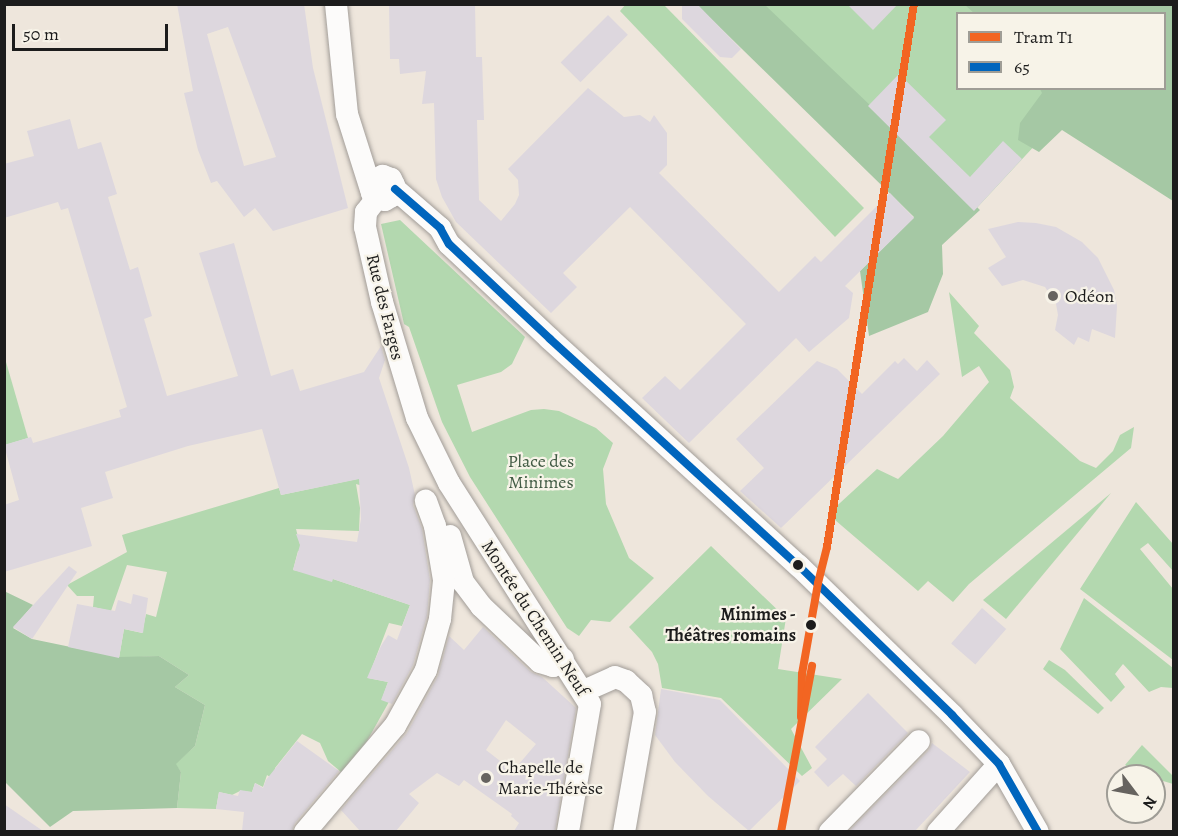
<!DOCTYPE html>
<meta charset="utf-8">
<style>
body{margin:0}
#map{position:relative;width:1178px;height:836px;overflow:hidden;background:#eee6dc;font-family:Alegreya,serif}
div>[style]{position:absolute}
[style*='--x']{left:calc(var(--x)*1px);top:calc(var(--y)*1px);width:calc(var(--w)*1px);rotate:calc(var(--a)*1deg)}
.green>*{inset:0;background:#b3d8af}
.forest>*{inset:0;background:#a5c8a4}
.building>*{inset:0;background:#ddd7de;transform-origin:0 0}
.roads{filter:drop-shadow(0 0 2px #a29d98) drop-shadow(0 0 2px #a29d98)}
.minor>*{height:22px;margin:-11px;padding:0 11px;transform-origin:11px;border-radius:11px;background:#fcfbfa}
.bus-1>*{height:8px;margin:-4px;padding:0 4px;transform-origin:4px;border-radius:4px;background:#0065bd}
.tram-1>*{height:8px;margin:-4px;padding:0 4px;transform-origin:4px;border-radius:4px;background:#f26522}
.dots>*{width:16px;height:16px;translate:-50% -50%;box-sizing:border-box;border:3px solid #f7f3e8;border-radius:50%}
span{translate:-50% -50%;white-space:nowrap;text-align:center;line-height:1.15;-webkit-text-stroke:4.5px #f7f3e8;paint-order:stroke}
.poi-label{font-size:18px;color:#1c1c1c}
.left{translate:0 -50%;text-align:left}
.street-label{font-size:18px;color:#1c1c1c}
.park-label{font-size:18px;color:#405a43}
.stop-label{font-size:18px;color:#1c1c1c;font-weight:700}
.right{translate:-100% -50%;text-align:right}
.frame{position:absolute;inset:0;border:6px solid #1c1c1c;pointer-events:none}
.legend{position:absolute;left:956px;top:12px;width:210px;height:78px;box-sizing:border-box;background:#f7f3e8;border:2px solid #9f9d96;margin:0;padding:8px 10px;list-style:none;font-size:18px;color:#1c1c1c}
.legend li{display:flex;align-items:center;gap:12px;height:30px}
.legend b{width:30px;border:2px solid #9f9d96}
.north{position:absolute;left:1106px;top:764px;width:60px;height:60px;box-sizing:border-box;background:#f7f3e8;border:2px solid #9f9d96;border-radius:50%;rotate:122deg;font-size:16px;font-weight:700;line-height:24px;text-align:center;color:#1c1c1c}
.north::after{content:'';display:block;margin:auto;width:21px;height:27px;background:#66635f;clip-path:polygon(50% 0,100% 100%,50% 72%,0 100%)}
.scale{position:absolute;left:12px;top:24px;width:156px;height:27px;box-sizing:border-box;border:3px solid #1c1c1c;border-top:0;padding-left:8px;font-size:18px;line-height:21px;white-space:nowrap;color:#1c1c1c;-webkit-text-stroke:4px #f7f3e8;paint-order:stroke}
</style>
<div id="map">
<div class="green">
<i style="clip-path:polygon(626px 4px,664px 5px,864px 208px,835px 237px,620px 11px)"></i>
<i style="clip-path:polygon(1150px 4px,1156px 14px,958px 14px,958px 88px,1087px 89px,974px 211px,763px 5px)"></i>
<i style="clip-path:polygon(400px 220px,525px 337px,512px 364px,501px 372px,457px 385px,472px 432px,531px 410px,544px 409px,559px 411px,596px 428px,613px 443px,603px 469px,606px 504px,629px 558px,654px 578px,610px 622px,591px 620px,579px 636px,567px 628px,470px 477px,442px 422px,409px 327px,404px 324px,381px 224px)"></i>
<i style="clip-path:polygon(949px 292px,979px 326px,974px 333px,1010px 370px,1014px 387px,1010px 398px,1080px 461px,1096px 468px,1113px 451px,1120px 435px,1134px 427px,1131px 448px,969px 584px,953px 602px,928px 581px,918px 591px,828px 514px,877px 469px,898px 479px,943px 436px,989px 382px,979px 366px,962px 377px)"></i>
<i style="clip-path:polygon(4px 355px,28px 438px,5px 445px,4px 445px)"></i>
<i style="clip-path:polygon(362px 478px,363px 486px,356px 484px,360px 508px,359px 531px,296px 529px,302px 552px,298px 551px,293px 570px,333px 579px,410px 605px,402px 626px,389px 623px,368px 678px,388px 682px,382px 699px,390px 700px,367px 741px,341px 772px,328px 761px,320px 743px,302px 734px,275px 768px,276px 781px,267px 775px,263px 787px,255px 783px,252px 792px,240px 791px,232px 795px,219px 792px,216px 809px,177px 808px,181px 772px,175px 764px,195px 746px,205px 705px,175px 687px,189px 675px,159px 656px,119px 658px,124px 629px,142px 633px,146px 614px,156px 617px,167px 572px,127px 565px,111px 611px,93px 607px,94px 596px,77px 596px,67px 585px,127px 552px,122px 535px,279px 488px,281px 495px)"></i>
<i style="clip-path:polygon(1111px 493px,1006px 619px,983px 600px)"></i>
<i style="clip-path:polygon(1136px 502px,1173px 544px,1173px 571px,1148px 543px,1140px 549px,1173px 589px,1173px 660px,1080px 589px)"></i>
<i style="clip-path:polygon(711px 546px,786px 618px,778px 669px,842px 679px,791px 729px,812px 768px,802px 776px,721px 698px,662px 688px,658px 664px,652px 652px,629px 627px)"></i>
<i style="clip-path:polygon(1084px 598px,1173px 668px,1173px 688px,1161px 687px,1149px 692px,1123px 664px,1115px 674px,1125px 687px,1111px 702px,1060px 649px)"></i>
<i style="clip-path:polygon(1049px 660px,1065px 670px,1104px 708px,1098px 714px,1043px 669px)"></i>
<i style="clip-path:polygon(1142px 745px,1173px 776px,1173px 784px,1137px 773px,1125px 765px)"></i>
</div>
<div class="forest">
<i style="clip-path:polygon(697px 5px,765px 5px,980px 210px,942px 245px,943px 274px,928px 312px,869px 336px,860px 271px,914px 217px)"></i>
<i style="clip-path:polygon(965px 5px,1173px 5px,1173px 201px,1062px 130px,1039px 152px,1018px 140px,1020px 123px,1042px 93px,1040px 89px,1164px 88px,1164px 14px,975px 14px)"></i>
<i style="clip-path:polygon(4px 591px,33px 605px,13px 628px,32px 639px,119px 657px,159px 656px,189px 675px,175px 687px,205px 705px,195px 746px,176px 764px,181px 772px,177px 808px,73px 811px,50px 827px,5px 782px)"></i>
</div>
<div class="building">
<i style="clip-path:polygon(evenodd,177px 4px,304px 4px,313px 68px,348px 208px,273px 231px,255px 208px,244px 217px,217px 181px,211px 183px,198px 150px,184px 93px,193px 91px,177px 4px,228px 27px,276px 157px,244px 166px,207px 34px,228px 27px)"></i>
<i style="clip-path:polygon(389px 4px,475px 4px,476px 57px,482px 57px,484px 120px,477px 120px,479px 200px,501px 221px,515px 204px,519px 195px,518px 180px,508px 169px,588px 88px,624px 117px,640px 115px,650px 122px,654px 115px,667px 133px,667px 165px,659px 173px,779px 292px,815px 256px,821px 262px,890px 193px,914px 218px,845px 286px,853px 293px,849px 318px,809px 352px,796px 338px,689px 443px,642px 398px,665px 376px,680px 390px,746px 324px,630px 207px,563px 273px,577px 287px,551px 313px,456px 222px,442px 197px,436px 179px,434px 103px,422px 104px,426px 71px,400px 74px,399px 59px,390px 59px)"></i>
<i style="clip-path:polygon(682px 4px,697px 4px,741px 49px,732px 58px,720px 57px,682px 19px)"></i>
<i style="clip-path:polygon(847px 4px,898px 4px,873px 30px)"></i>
<i style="left:608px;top:15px;width:28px;height:67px;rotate:45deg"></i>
<i style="clip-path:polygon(899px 74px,946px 120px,929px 137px,970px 177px,1003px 141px,1022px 159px,974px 211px,868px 106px)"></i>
<i style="clip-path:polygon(70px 119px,78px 149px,101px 142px,117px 194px,108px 197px,130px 270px,138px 267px,147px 299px,152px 316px,144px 319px,167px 396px,238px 376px,199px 253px,234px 243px,271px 376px,293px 369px,300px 391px,364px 372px,381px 346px,385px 360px,379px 378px,409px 468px,415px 495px,413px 505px,422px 529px,430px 580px,427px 616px,413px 665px,392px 704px,381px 700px,388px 682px,367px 678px,381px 646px,388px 635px,397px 640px,410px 605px,333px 579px,332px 582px,293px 570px,300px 545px,296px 534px,357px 542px,361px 519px,359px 479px,281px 495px,262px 429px,188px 446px,105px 472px,113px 498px,81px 508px,92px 546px,4px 572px,4px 505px,19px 500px,4px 445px,31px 437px,33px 443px,121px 417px,119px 410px,127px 407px,68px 208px,61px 210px,58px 202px,4px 218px,4px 164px,34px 156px,27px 131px)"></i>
<i style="clip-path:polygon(1018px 222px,1036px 223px,1056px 227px,1082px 242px,1098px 258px,1114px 290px,1117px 306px,1115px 338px,1092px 329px,1089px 342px,1078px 337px,1074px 345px,1055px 330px,1058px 315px,1056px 304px,1045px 287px,1023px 280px,1002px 286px,988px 268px,1006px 257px,988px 229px)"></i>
<i style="clip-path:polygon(904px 358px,917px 371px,927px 360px,940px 374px,781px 528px,740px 491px,764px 468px,736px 439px,817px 361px,837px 369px,862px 394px,895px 361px,898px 364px)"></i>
<i style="clip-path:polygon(69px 566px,77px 572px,32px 639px,13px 627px)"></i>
<i style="clip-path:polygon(133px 594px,148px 598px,143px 633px,124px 629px,119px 658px,68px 647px,77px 604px,115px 611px,118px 600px,131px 604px)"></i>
<i style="left:982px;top:608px;width:32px;height:47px;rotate:41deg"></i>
<i style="clip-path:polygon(evenodd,483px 627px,531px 672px,542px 677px,576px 708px,555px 831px,514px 831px,519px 823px,511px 816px,512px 814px,464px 780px,459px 786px,437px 773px,409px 794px,419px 803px,396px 831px,360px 831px,341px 810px,407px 733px,438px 676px,449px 636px,464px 650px,483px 627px,506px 720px,536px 744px,513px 771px,486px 750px,506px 720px)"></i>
<i style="clip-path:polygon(661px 689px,720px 700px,800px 781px,749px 831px,708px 796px,675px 762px,655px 735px)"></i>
<i style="clip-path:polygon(868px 693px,908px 733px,856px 786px,843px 774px,828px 787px,814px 772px,827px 759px,815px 747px)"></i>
<i style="clip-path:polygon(297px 741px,339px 771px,295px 823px,292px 831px,242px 831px,244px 812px,216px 809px,219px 792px,238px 796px,240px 790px,252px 792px,255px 783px,263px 788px,266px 780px)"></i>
<i style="clip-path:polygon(932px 743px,970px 772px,915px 831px,849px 831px,929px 750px)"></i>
<i style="clip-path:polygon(4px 804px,43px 831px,4px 831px)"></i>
</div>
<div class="roads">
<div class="minor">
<i style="--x:336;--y:4;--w:111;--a:84.3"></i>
<i style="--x:347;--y:114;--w:83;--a:72.4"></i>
<i style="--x:372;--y:193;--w:7;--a:45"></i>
<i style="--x:377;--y:198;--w:8;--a:14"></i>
<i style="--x:385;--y:200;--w:8;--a:-30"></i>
<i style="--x:392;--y:196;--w:11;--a:-80"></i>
<i style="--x:394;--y:185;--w:7;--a:-117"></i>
<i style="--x:391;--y:179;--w:9;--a:-159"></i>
<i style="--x:383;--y:176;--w:8;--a:157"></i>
<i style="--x:376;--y:179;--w:11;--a:117"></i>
<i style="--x:395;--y:189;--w:60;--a:40.9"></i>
<i style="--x:440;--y:228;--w:18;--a:61"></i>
<i style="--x:449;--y:244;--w:139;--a:43.2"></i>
<i style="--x:550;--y:339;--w:337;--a:42.4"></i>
<i style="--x:799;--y:566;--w:214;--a:44.2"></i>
<i style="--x:952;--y:715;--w:68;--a:46.2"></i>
<i style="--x:999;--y:764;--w:78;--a:60.2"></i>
<i style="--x:377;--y:198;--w:18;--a:128"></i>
<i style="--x:366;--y:212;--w:15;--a:94"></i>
<i style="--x:365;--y:227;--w:77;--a:77.2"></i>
<i style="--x:382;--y:302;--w:121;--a:73.2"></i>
<i style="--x:417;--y:418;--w:72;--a:63.8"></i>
<i style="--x:449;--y:483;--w:262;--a:57.5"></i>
<i style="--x:590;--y:704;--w:130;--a:99.8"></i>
<i style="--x:450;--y:536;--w:48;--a:74.2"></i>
<i style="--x:463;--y:582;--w:30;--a:53"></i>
<i style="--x:481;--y:606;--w:81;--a:43.5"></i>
<i style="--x:540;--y:662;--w:14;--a:17"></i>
<i style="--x:553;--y:666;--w:12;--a:-35"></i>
<i style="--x:584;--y:691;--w:34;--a:-24"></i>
<i style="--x:615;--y:677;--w:12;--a:20"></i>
<i style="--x:626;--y:681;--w:21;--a:43"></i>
<i style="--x:641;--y:695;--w:17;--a:77"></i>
<i style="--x:645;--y:712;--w:122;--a:99.9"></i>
<i style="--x:305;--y:832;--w:139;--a:-49.7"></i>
<i style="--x:395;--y:726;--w:64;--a:-61"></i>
<i style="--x:426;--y:670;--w:53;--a:-74.6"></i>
<i style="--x:440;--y:619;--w:39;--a:-84"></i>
<i style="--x:444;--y:580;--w:55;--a:-99.5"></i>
<i style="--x:435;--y:526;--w:27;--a:-110"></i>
<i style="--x:830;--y:832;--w:127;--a:-45.6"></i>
<i style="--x:938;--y:832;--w:91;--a:-48.1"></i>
</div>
</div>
<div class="bus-1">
<i style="--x:395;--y:189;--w:60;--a:40.9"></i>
<i style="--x:440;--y:228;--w:18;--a:61"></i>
<i style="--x:449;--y:244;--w:139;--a:43.2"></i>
<i style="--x:550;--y:339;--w:337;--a:42.4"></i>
<i style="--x:799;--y:566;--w:214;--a:44.2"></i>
<i style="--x:952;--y:715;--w:68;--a:46.2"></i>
<i style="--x:999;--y:764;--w:78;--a:60.2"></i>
</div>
<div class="tram-1">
<i style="--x:801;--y:717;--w:43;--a:-88.7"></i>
<i style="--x:802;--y:674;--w:92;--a:-80"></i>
<i style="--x:818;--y:583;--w:37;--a:-76"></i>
<i style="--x:827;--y:547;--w:550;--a:-80.9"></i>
<i style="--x:781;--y:832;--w:169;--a:-79.4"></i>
</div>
<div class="dots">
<i style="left:1053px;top:296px;background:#66635f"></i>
<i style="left:798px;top:565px;background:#1c1c1c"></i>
<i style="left:811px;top:625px;background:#1c1c1c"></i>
<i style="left:486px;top:778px;background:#66635f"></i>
</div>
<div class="poi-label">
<span class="left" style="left:1065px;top:296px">Odéon</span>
<span class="left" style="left:498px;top:778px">Chapelle de<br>Marie-Thérèse</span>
</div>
<div class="street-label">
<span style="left:385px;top:307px;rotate:76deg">Rue des Farges</span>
<span style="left:535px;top:618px;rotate:57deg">Montée du Chemin Neuf</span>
</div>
<div class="park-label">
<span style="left:541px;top:472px">Place des<br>Minimes</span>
</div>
<div class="stop-label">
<span class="right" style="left:796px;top:625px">Minimes -<br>Théâtres romains</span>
</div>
<div class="frame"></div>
<ul class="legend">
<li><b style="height:8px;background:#f26522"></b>Tram T1</li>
<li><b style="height:8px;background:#0065bd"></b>65</li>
</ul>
<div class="north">N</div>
<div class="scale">50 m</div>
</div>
